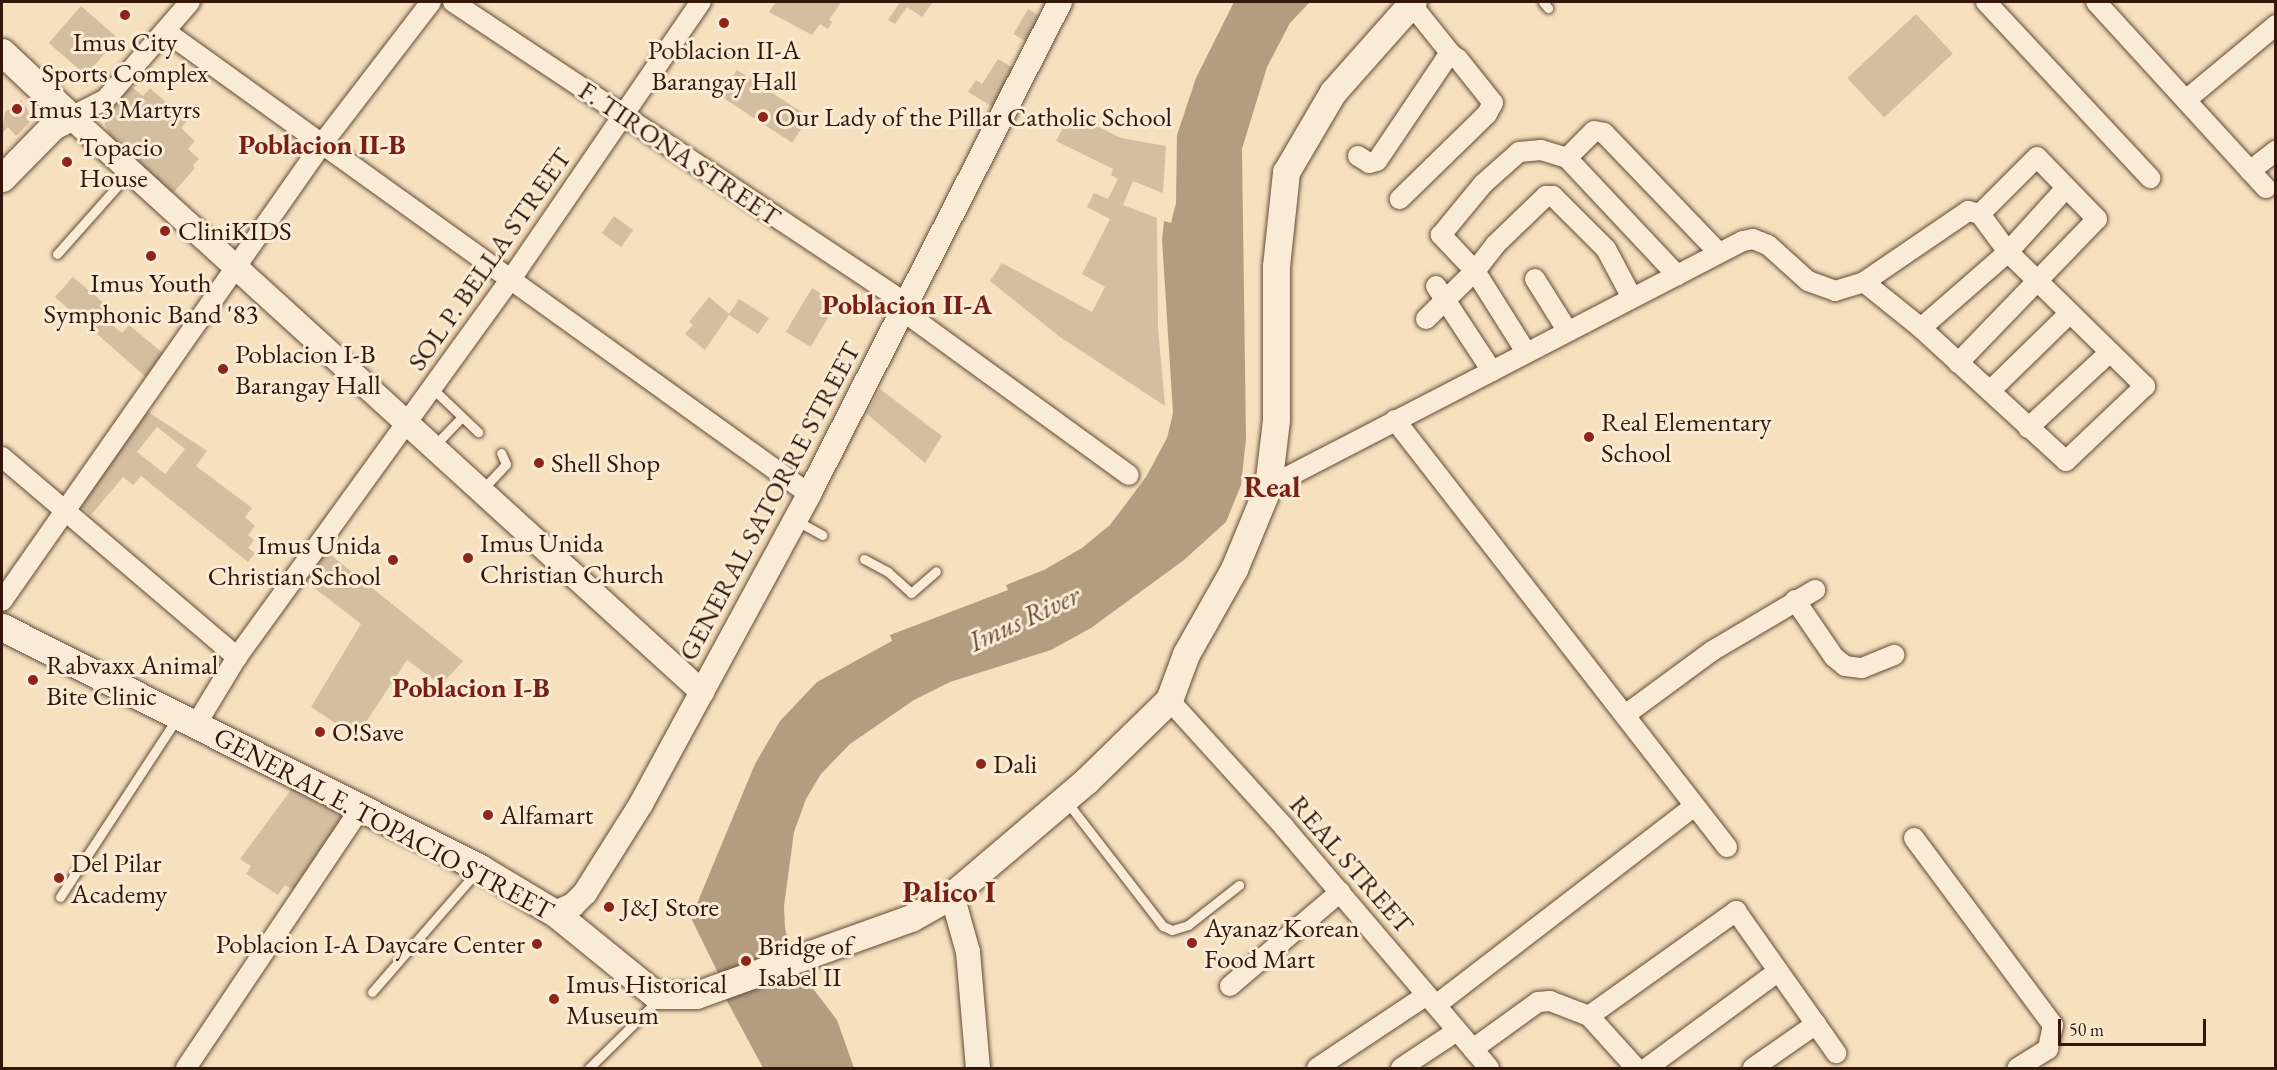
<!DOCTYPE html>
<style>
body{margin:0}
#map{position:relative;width:2277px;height:1070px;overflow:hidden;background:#f6e0be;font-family:"EB Garamond",serif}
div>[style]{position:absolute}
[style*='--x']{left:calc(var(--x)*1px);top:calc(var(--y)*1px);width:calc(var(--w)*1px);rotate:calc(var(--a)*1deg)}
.green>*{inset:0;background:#d5be9f;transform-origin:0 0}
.water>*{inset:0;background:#b49c80}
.roads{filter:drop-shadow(0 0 2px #644936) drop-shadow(0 0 2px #644936)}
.service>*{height:9px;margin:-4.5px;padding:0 4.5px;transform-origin:4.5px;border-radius:4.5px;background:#f9ebd5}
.minor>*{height:20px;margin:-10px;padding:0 10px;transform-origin:10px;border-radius:10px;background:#f9ebd5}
.tertiary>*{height:24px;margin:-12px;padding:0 12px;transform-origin:12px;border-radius:12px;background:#f9ebd5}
.secondary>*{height:27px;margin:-13.5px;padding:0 13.5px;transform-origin:13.5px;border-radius:13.5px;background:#f9ebd5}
.dots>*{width:16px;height:16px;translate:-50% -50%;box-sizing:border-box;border:3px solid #f9ebd5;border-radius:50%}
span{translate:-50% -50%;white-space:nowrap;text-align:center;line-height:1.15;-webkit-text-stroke:6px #f9ebd5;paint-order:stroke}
.poi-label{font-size:27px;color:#341709}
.left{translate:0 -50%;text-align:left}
.right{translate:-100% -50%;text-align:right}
.street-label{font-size:27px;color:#341709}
.neighbourhood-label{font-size:28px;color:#7a1f14;font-weight:700}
.water-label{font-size:28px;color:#674c39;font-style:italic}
.quarter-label{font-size:30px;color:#7a1f14;font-weight:700}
.frame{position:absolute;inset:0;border:3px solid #341709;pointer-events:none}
.scale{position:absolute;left:2058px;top:1019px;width:148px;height:27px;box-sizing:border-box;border:3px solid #341709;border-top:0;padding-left:8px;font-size:18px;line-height:21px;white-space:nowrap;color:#341709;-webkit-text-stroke:4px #f9ebd5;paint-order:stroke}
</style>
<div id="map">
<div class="green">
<i style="clip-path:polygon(776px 2px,841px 2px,829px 20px,832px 22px,828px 29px,820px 24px,812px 35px,769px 12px)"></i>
<i style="clip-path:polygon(900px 2px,933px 2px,922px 17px,907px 7px,895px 24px,888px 20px)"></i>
<i style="left:81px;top:6px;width:49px;height:49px;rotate:41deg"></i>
<i style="left:1028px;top:9px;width:14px;height:29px;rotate:30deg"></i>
<i style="left:1916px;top:14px;width:54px;height:94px;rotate:47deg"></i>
<i style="clip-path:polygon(998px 59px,1013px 68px,993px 107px,968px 92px,976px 80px,982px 84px)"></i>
<i style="left:737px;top:70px;width:86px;height:31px;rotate:33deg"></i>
<i style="clip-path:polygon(133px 88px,143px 96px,150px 88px,187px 121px,181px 128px,195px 141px,188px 149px,199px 159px,193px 165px,195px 168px,172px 194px,111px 137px,105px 124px,107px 112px,127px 89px)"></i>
<i style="clip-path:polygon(21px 100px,28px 110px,30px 122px,16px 136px,8px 127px,2px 133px,5px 112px)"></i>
<i style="clip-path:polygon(1074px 107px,1094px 118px,1092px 124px,1121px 138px,1166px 146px,1163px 193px,1133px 181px,1123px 205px,1157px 218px,1158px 327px,1165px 406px,1060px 337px,990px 281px,1002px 263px,1092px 312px,1105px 287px,1082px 274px,1110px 219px,1087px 207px,1094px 193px,1108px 199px,1118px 179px,1111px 175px,1113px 169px,1056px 141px)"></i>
<i style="left:614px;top:216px;width:24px;height:21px;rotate:36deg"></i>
<i style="clip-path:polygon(73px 277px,118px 315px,111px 324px,122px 333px,129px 325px,164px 354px,147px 378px,55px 297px)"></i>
<i style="left:812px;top:288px;width:29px;height:51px;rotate:31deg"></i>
<i style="clip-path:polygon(709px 297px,729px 314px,739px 299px,769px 318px,758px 334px,729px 315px,705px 350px,685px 334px,693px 325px,689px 322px)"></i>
<i style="clip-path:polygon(880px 389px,942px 436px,925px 463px,867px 414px)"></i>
<i style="clip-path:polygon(evenodd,147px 411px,207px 451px,196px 466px,252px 508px,245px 517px,255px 526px,248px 535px,254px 540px,248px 548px,255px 553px,248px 562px,141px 476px,133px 485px,123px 477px,91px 515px,81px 506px,147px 411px,157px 427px,185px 449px,165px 474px,137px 452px,157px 427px)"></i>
<i style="clip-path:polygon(326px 551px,463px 661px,441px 685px,407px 660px,356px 737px,311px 707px,361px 624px,304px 580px)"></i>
<i style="clip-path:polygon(293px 787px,340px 811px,343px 819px,295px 891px,285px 885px,278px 895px,246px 874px,251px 866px,240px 859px)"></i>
</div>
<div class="water">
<i style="clip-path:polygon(1234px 2px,1310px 2px,1290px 23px,1267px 67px,1242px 149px,1246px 439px,1241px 485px,1226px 522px,1184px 560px,1091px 628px,1051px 650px,950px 682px,914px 700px,850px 744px,821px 774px,806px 799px,794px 832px,784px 906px,785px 929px,798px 969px,837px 1020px,854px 1068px,763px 1068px,718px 984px,722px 981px,691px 918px,755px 764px,780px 721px,817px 682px,892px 641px,890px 635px,1008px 590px,1006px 585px,1044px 570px,1082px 548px,1110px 525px,1146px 477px,1167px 438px,1173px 413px,1162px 240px,1164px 221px,1171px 223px,1176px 203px,1177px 135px,1196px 78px)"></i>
</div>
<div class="roads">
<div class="service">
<i style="--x:1543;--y:2;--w:8;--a:50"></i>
<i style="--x:57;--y:254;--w:108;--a:-48.4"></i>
<i style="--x:432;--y:388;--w:64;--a:43.7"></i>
<i style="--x:434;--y:446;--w:40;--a:-46"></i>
<i style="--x:482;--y:490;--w:35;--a:-47"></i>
<i style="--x:506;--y:464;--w:12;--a:-114"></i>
<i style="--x:797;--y:521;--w:29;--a:29"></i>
<i style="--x:864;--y:559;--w:27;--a:28"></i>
<i style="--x:888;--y:572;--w:31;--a:42"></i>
<i style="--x:911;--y:593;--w:33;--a:-41"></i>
<i style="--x:1067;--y:802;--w:157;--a:52.3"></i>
<i style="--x:1163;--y:926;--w:10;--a:24"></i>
<i style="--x:1172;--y:930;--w:17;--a:-17"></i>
<i style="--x:1188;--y:925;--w:65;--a:-38.1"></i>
<i style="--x:60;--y:897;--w:215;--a:-56.8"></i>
<i style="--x:372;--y:992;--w:162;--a:-49"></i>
<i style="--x:589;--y:1068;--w:100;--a:-44.6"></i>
</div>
<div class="minor">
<i style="--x:453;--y:2;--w:545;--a:33.63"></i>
<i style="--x:1986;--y:2;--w:241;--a:47"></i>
<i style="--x:2096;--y:2;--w:252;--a:47.6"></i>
<i style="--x:1411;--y:4;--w:65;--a:51.2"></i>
<i style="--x:165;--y:31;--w:793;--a:35.71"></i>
<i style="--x:2186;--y:100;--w:117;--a:-39.8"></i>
<i style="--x:71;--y:117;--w:38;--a:-27"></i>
<i style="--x:105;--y:100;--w:130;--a:-49.1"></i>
<i style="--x:1358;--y:156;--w:13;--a:32"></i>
<i style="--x:1369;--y:163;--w:8;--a:-14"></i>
<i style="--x:1377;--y:161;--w:122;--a:-56"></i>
<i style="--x:1445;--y:60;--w:9;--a:-36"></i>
<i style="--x:1452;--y:55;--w:7;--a:34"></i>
<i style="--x:1458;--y:59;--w:56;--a:51.5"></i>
<i style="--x:1493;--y:103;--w:13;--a:119"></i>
<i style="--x:1487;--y:114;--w:122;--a:135.7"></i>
<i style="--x:1567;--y:158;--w:161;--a:46.8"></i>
<i style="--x:2250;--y:171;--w:33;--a:-38"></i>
<i style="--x:1535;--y:279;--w:60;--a:57.9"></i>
<i style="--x:1436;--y:286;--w:102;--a:56.6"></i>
<i style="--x:903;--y:311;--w:279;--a:36"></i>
<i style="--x:1426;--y:319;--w:69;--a:-44.4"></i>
<i style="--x:1475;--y:271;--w:50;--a:-133.4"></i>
<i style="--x:1441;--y:235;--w:66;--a:-50.5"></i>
<i style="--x:1483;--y:184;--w:48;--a:-41.6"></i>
<i style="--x:1519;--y:152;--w:22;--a:-5"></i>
<i style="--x:1541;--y:150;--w:27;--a:17"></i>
<i style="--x:1567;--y:158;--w:38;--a:-45"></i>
<i style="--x:1594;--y:131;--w:10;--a:11"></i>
<i style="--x:1604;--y:133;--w:166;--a:46.2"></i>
<i style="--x:1921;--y:328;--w:116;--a:-41.1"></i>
<i style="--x:2008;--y:252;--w:86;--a:-47.8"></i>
<i style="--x:1526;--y:352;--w:96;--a:-122.2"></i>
<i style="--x:1475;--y:271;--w:33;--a:-52"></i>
<i style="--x:1495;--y:245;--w:71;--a:-43.9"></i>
<i style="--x:1546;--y:196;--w:7;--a:0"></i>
<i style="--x:1553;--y:196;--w:75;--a:45"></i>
<i style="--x:1606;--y:249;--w:53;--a:62"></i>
<i style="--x:1958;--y:363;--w:200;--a:-46"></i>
<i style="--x:2097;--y:219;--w:86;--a:-134.1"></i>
<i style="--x:2037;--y:157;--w:81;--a:135"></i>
<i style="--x:1990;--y:391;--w:112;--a:-44.3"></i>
<i style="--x:1395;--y:420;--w:541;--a:52.13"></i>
<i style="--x:2028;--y:428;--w:110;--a:-42.8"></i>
<i style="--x:2;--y:457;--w:309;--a:40.4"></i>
<i style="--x:1268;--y:487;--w:535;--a:-27.38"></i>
<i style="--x:1743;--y:241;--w:10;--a:-11"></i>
<i style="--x:1753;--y:239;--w:16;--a:22"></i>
<i style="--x:1768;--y:245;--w:54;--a:42"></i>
<i style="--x:1808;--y:281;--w:29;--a:20"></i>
<i style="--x:1835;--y:291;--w:30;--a:-17"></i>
<i style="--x:1864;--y:282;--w:126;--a:-34.3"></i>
<i style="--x:1968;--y:211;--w:12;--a:14"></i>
<i style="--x:1980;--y:214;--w:47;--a:53.6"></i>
<i style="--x:2008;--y:252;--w:192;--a:44.4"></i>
<i style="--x:2145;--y:386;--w:109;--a:136.5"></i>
<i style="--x:2066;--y:461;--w:197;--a:-137.5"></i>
<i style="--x:1921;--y:328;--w:73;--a:-141.1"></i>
<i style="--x:1795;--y:600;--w:69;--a:55.6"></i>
<i style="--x:1834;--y:657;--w:14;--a:39"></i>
<i style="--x:1845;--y:666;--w:17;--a:7"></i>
<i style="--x:1862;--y:668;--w:35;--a:-22"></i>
<i style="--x:2;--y:601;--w:558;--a:-55"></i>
<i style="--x:322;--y:144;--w:179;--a:-52.5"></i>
<i style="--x:1169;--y:700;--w:171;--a:47.8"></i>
<i style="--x:1284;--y:827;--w:316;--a:49.6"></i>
<i style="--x:1625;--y:715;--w:108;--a:-36.3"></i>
<i style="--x:1712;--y:651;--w:120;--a:-30.6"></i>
<i style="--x:197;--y:723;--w:77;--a:-58.8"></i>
<i style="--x:237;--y:657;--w:467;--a:-54.1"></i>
<i style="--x:511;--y:279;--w:336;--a:-55.6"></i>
<i style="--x:1914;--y:838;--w:233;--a:53.4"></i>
<i style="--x:2053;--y:1025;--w:25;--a:102"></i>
<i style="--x:2048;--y:1049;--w:36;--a:148"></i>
<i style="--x:1230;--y:986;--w:145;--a:-40.5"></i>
<i style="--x:1436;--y:1005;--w:326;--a:-37.6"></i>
<i style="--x:1473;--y:1049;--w:80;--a:-35.9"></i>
<i style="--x:1538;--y:1002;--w:12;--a:-5"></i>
<i style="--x:1550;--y:1001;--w:42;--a:21"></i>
<i style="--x:186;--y:1068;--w:316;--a:-56.1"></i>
<i style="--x:1317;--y:1068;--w:132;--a:-33.6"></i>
<i style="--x:1401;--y:1068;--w:67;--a:-33.5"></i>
<i style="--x:1636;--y:1068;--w:70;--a:-132.1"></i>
<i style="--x:1589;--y:1016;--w:181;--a:-35.5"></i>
<i style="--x:1736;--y:911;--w:174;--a:54.8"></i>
<i style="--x:1647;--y:1068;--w:162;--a:-36.4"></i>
<i style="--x:1753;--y:1068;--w:77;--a:-34.9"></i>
</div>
<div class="tertiary">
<i style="--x:71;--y:117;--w:854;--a:42.34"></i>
<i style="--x:952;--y:895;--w:59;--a:74.3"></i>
<i style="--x:968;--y:952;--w:116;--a:85.1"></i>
<i style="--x:555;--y:913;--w:20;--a:-24"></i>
<i style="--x:573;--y:905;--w:17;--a:-45"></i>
<i style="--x:585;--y:893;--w:105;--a:-57.8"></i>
<i style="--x:641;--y:804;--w:353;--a:-61.5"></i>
<i style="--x:809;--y:494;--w:552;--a:-62.97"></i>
</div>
<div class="secondary">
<i style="--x:2;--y:52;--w:95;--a:43.3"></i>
<i style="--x:71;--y:117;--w:20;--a:153"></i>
<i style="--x:53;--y:126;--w:73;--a:134.4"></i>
<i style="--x:2;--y:627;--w:535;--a:26.76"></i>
<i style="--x:480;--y:868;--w:87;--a:31"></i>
<i style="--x:555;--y:913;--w:130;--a:39.1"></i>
<i style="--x:656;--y:995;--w:40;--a:0"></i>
<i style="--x:696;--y:995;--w:228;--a:-19.7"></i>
<i style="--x:911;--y:918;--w:47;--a:-29.3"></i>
<i style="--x:952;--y:895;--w:176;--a:-40.4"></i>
<i style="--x:1086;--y:781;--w:116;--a:-44.3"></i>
<i style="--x:1169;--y:700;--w:49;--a:-69.7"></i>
<i style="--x:1186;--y:654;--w:98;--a:-60.5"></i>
<i style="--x:1234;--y:569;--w:89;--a:-67.5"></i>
<i style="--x:1268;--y:487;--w:67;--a:-83.2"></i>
<i style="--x:1276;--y:420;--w:154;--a:-90"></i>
<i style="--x:1276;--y:266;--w:95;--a:-83.9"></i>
<i style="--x:1286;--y:172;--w:93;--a:-59.6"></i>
<i style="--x:1333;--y:92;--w:120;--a:-48.4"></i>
</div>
</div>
<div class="dots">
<i style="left:125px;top:15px;background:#8f2418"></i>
<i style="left:724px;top:23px;background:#8f2418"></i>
<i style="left:17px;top:109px;background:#8f2418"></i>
<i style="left:763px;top:117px;background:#8f2418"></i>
<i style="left:67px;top:162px;background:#8f2418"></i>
<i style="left:165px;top:231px;background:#8f2418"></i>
<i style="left:151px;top:256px;background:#8f2418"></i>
<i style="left:223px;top:369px;background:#8f2418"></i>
<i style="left:1589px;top:437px;background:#8f2418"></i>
<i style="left:539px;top:463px;background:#8f2418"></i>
<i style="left:468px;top:558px;background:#8f2418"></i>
<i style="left:393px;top:560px;background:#8f2418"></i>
<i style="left:33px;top:680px;background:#8f2418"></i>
<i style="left:320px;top:732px;background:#8f2418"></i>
<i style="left:981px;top:764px;background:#8f2418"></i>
<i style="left:488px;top:815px;background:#8f2418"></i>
<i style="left:59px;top:878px;background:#8f2418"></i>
<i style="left:609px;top:907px;background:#8f2418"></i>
<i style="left:1192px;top:943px;background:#8f2418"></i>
<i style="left:537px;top:944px;background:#8f2418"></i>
<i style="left:746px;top:961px;background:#8f2418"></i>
<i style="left:554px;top:999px;background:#8f2418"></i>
</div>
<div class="poi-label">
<span style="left:125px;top:57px">Imus City<br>Sports Complex</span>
<span style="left:724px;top:65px">Poblacion II-A<br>Barangay Hall</span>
<span class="left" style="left:29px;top:109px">Imus 13 Martyrs</span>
<span class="left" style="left:775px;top:117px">Our Lady of the Pillar Catholic School</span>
<span class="left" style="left:79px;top:162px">Topacio<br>House</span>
<span class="left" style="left:178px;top:231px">CliniKIDS</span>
<span style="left:151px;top:298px">Imus Youth<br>Symphonic Band '83</span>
<span class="left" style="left:235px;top:369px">Poblacion I-B<br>Barangay Hall</span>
<span class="left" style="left:1601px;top:437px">Real Elementary<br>School</span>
<span class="left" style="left:551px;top:463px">Shell Shop</span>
<span class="left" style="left:480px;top:558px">Imus Unida<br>Christian Church</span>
<span class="right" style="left:381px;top:560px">Imus Unida<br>Christian School</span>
<span class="left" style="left:46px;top:680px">Rabvaxx Animal<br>Bite Clinic</span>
<span class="left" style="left:332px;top:732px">O!Save</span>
<span class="left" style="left:993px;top:764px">Dali</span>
<span class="left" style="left:500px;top:815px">Alfamart</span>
<span class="left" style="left:71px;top:878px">Del Pilar<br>Academy</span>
<span class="left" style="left:621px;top:907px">J&amp;J Store</span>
<span class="left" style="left:1204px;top:943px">Ayanaz Korean<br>Food Mart</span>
<span class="right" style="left:525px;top:944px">Poblacion I-A Daycare Center</span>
<span class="left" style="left:758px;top:961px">Bridge of<br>Isabel II</span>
<span class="left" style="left:566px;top:999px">Imus Historical<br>Museum</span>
</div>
<div class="street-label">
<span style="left:680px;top:153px;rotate:34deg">F. TIRONA STREET</span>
<span style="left:489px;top:259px;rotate:-55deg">SOL P. BELLA STREET</span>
<span style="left:769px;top:501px;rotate:-62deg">GENERAL SATORRE STREET</span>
<span style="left:384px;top:823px;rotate:28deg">GENERAL E. TOPACIO STREET</span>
<span style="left:1352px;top:864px;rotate:49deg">REAL STREET</span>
</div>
<div class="neighbourhood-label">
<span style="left:322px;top:144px">Poblacion II-B</span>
<span style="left:907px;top:304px">Poblacion II-A</span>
<span style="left:471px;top:687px">Poblacion I-B</span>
</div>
<div class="water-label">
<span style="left:1024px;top:618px;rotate:-25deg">Imus River</span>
</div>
<div class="quarter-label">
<span style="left:1272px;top:487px">Real</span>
<span style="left:949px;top:892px">Palico I</span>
</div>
<div class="frame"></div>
<div class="scale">50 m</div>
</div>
